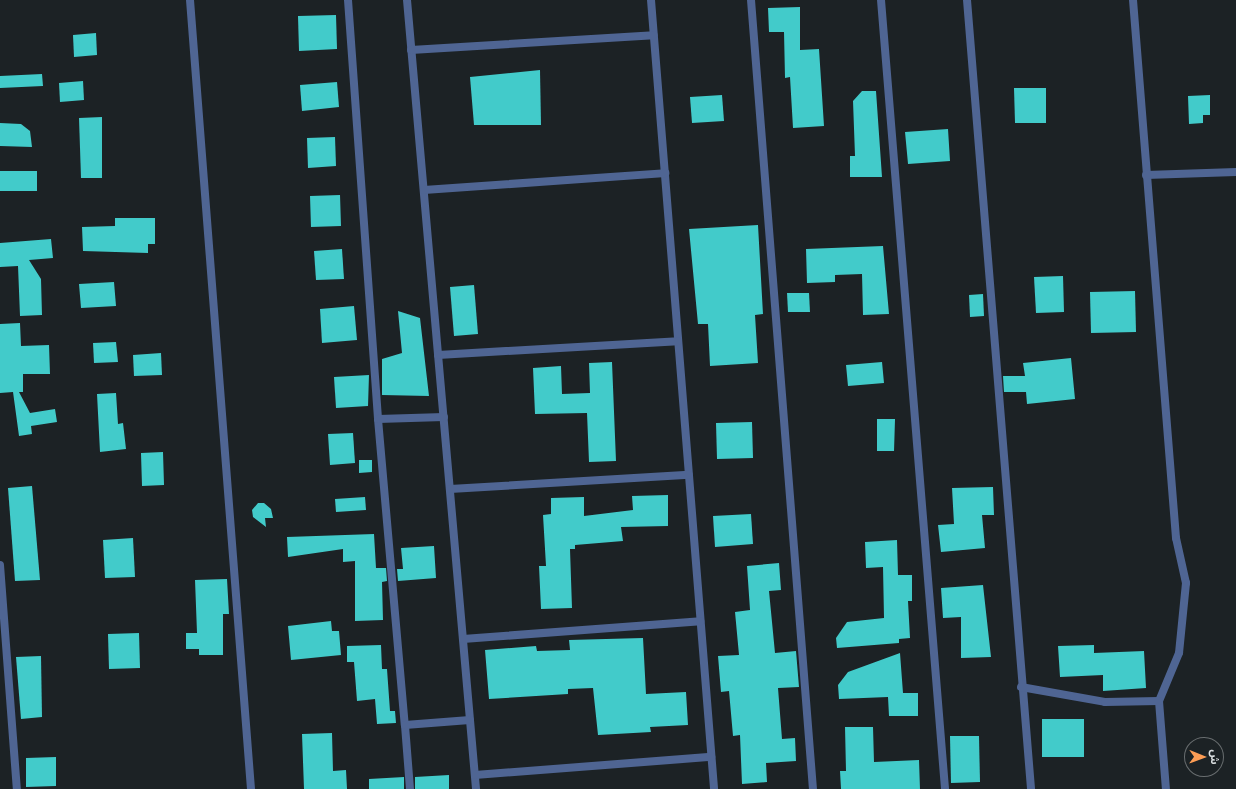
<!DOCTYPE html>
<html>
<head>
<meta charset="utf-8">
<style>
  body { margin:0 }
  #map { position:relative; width:1236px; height:789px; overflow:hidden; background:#1c2225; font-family:"IBM Plex Serif","Noto Sans Arabic",serif }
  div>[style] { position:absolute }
  .building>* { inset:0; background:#42cbca }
  .street>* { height:8px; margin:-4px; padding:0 4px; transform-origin:4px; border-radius:4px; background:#4f6593 }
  span { translate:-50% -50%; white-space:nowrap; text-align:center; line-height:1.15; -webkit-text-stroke:4px #1c2225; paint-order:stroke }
  .north { position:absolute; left:1184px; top:737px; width:40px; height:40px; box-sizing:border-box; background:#1c2225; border:1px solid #686d6f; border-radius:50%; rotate:91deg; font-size:11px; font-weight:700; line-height:16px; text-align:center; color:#d9dddf }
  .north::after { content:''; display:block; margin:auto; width:14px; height:18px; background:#fd9d55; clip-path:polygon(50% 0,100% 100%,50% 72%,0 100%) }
</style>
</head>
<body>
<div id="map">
  <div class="building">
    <i style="clip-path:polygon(800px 7px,800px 50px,819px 49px,824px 126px,793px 128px,790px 77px,785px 78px,784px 32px,769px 32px,768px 8px)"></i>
    <i style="clip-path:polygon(336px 15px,337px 49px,299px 51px,298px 16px)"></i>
    <i style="clip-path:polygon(96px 33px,97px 55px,74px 57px,73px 35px)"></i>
    <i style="clip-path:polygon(540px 70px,541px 125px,474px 125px,470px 77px)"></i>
    <i style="clip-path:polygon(42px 74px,43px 86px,0 88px,0 76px)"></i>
    <i style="clip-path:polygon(83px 81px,84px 100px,60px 102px,59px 83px)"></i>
    <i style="clip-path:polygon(337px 82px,339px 107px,302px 111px,300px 85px)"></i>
    <i style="clip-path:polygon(1014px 88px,1046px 88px,1046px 123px,1015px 123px)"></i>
    <i style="clip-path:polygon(862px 91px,876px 91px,882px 177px,850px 177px,850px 156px,855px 156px,853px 101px)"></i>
    <i style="clip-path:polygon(722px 95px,724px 121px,692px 123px,690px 97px)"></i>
    <i style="clip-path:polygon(1210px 95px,1210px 115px,1203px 115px,1203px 123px,1189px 124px,1188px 96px)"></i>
    <i style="clip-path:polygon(102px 117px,102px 178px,81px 178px,79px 118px)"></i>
    <i style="clip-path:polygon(0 123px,21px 124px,30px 131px,32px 147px,0 146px)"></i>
    <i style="clip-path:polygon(948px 129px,950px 161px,908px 164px,905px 132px)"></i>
    <i style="clip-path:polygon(335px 137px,336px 166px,308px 168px,307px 138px)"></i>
    <i style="clip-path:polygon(0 171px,37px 171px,37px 191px,0 191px)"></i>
    <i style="clip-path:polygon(340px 195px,341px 226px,311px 227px,310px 196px)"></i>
    <i style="clip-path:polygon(115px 218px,155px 218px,155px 244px,148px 244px,148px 253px,83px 251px,82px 227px,115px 226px)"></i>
    <i style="clip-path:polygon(758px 225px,763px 314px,755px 315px,758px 363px,710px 366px,708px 324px,698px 324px,689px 229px)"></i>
    <i style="clip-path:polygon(51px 239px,53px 258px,29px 260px,41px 279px,42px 315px,20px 316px,18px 266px,0 267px,0 243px)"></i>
    <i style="clip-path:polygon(883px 246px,889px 314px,863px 315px,862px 274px,835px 275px,835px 282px,807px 283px,806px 249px)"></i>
    <i style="clip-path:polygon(342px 249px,344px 279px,316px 280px,314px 251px)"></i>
    <i style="clip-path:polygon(1063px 276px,1064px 312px,1036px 313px,1034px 277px)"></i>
    <i style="clip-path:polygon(114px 282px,116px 306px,81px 308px,79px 284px)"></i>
    <i style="clip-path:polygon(474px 285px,478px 334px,454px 336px,450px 287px)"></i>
    <i style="clip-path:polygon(1135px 291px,1136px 332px,1091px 333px,1090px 292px)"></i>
    <i style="clip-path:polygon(787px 293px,809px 293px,810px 312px,788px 312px)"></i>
    <i style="clip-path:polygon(983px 294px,984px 316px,970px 317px,969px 295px)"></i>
    <i style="clip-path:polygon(354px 306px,357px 340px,322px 343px,320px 309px)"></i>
    <i style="clip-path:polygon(398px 311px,420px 318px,429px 396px,382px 395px,382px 359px,402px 353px)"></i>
    <i style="clip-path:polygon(20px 323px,21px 346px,49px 345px,50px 374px,23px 374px,23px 392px,19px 392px,30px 413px,55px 409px,57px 422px,31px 426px,32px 434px,19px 436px,13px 392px,0 393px,0 324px)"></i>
    <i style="clip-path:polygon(116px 342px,118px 362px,94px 363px,93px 343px)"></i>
    <i style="clip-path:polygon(161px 353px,162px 375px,134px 376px,133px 355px)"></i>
    <i style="clip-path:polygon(1071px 358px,1075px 399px,1027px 404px,1026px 392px,1004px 392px,1003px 376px,1025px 376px,1023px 363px)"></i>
    <i style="clip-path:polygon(612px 362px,616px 461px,589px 462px,587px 413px,535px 414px,533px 368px,561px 366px,562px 394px,590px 393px,589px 363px)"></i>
    <i style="clip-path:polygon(882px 362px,884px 383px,848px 386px,846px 365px)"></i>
    <i style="clip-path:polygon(369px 375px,368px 406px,336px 408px,334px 377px)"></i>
    <i style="clip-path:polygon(116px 393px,118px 424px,123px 423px,126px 449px,100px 452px,97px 394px)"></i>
    <i style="clip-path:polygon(877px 419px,895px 419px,894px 451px,877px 451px)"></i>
    <i style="clip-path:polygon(752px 422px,753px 458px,717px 459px,716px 423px)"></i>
    <i style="clip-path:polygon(353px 433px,355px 463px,330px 465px,328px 434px)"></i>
    <i style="clip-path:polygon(163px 452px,164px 485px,142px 486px,141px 453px)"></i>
    <i style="clip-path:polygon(359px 460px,372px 460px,372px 472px,359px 473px)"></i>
    <i style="clip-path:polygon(32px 486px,40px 580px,15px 581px,8px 488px)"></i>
    <i style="clip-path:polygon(993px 487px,994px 515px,982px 515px,985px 548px,941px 552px,938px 525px,954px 524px,952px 488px)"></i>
    <i style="clip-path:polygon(668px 495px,668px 526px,621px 527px,623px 541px,575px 545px,575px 549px,570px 549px,572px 608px,541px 609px,539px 566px,546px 566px,543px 515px,551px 514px,551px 498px,584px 497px,584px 516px,633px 510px,632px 496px)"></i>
    <i style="clip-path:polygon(365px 497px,366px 510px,336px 512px,335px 499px)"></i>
    <i style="clip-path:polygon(258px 503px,264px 503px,271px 509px,273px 518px,265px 518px,266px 527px,253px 517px,252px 510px)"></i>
    <i style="clip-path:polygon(751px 514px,753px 544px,715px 547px,713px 516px)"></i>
    <i style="clip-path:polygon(374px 534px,376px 568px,386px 568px,387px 581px,382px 582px,383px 620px,355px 621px,355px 561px,343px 562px,343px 549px,288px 557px,287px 537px)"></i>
    <i style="clip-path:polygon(133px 538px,135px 577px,105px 578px,103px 540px)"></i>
    <i style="clip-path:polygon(897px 540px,898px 575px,912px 575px,912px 601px,908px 601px,910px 638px,899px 639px,899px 643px,837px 648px,836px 638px,847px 622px,884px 618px,883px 567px,866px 568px,865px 542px)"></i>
    <i style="clip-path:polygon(434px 546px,436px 578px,398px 581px,397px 569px,403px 569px,401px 548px)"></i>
    <i style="clip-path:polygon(779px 563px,781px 590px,769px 591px,775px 653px,796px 651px,799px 687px,778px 688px,782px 739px,795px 738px,796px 761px,766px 763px,767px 782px,742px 784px,740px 735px,733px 736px,729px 691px,721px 692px,718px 656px,739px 655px,735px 612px,750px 610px,747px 566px)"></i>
    <i style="clip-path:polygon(227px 579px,229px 614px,223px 614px,223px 655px,199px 655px,199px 649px,186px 649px,186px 633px,197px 633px,195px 580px)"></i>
    <i style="clip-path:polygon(983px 585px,991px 657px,961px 658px,961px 617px,943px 618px,941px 588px)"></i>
    <i style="clip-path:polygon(331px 621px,332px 631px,339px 631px,341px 655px,291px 660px,288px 626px)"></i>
    <i style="clip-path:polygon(139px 633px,140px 668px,109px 669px,108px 634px)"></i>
    <i style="clip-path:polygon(643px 638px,646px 694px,686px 692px,688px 725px,650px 727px,651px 732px,598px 735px,593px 688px,568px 689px,568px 694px,489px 699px,485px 650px,536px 646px,537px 651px,570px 650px,569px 640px)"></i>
    <i style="clip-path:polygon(381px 645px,382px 669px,387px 669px,390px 711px,395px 711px,396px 723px,377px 724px,375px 699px,357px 701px,354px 662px,347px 662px,347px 646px)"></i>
    <i style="clip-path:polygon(1094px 645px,1094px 653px,1144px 651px,1146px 688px,1103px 691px,1103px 675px,1060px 677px,1058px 646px)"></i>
    <i style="clip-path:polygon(900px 653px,903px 693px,918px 693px,918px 716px,889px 716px,888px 697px,839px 699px,838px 685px,848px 672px)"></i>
    <i style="clip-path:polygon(41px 656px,42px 717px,21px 719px,16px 657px)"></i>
    <i style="clip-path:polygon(1042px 719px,1084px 719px,1084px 757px,1042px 757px)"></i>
    <i style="clip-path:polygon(845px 727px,873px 727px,874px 762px,919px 760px,920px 789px,841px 789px,840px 771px,846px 771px)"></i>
    <i style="clip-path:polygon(332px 733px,333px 771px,346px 770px,347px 789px,304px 789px,302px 734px)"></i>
    <i style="clip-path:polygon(950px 736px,979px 736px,980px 782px,951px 783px)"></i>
    <i style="clip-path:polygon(56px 757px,56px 786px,26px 787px,26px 758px)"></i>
    <i style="clip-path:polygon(449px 775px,449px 789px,415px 789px,415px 777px)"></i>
    <i style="clip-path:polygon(404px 777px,404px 789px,369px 789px,369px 779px)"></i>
  </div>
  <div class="street">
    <i style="left:190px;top:0;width:791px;rotate:85.58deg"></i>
    <i style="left:348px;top:0;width:420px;rotate:85.9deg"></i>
    <i style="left:378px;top:419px;width:307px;rotate:85deg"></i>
    <i style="left:407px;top:0;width:792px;rotate:85deg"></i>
    <i style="left:651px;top:0;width:792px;rotate:85.43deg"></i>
    <i style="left:751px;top:0;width:791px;rotate:85.51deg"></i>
    <i style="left:881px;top:0;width:792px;rotate:85.36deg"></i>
    <i style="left:967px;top:0;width:792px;rotate:85.36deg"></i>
    <i style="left:1133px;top:0;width:540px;rotate:85.43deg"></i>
    <i style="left:1176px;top:538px;width:46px;rotate:77.5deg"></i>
    <i style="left:1186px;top:583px;width:70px;rotate:95.7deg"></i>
    <i style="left:1179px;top:653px;width:52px;rotate:112.6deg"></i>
    <i style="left:1159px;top:701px;width:88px;rotate:85.5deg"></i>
    <i style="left:411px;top:50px;width:243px;rotate:-3.5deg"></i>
    <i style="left:1146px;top:175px;width:90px;rotate:-1.9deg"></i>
    <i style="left:424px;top:190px;width:242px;rotate:-4deg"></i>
    <i style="left:438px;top:355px;width:240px;rotate:-3.3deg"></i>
    <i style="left:378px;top:419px;width:66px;rotate:-1.7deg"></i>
    <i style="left:450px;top:489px;width:239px;rotate:-3.4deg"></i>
    <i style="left:0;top:565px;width:225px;rotate:85.7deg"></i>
    <i style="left:463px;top:639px;width:238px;rotate:-4.3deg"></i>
    <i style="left:1021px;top:687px;width:85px;rotate:10.1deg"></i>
    <i style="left:1105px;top:702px;width:54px;rotate:-1.1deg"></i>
    <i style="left:475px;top:775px;width:237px;rotate:-4.4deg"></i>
    <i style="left:410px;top:789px;width:64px;rotate:-94.5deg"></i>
    <i style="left:405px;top:725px;width:65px;rotate:-4.4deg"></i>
  </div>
  <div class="north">ش</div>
</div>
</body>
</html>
